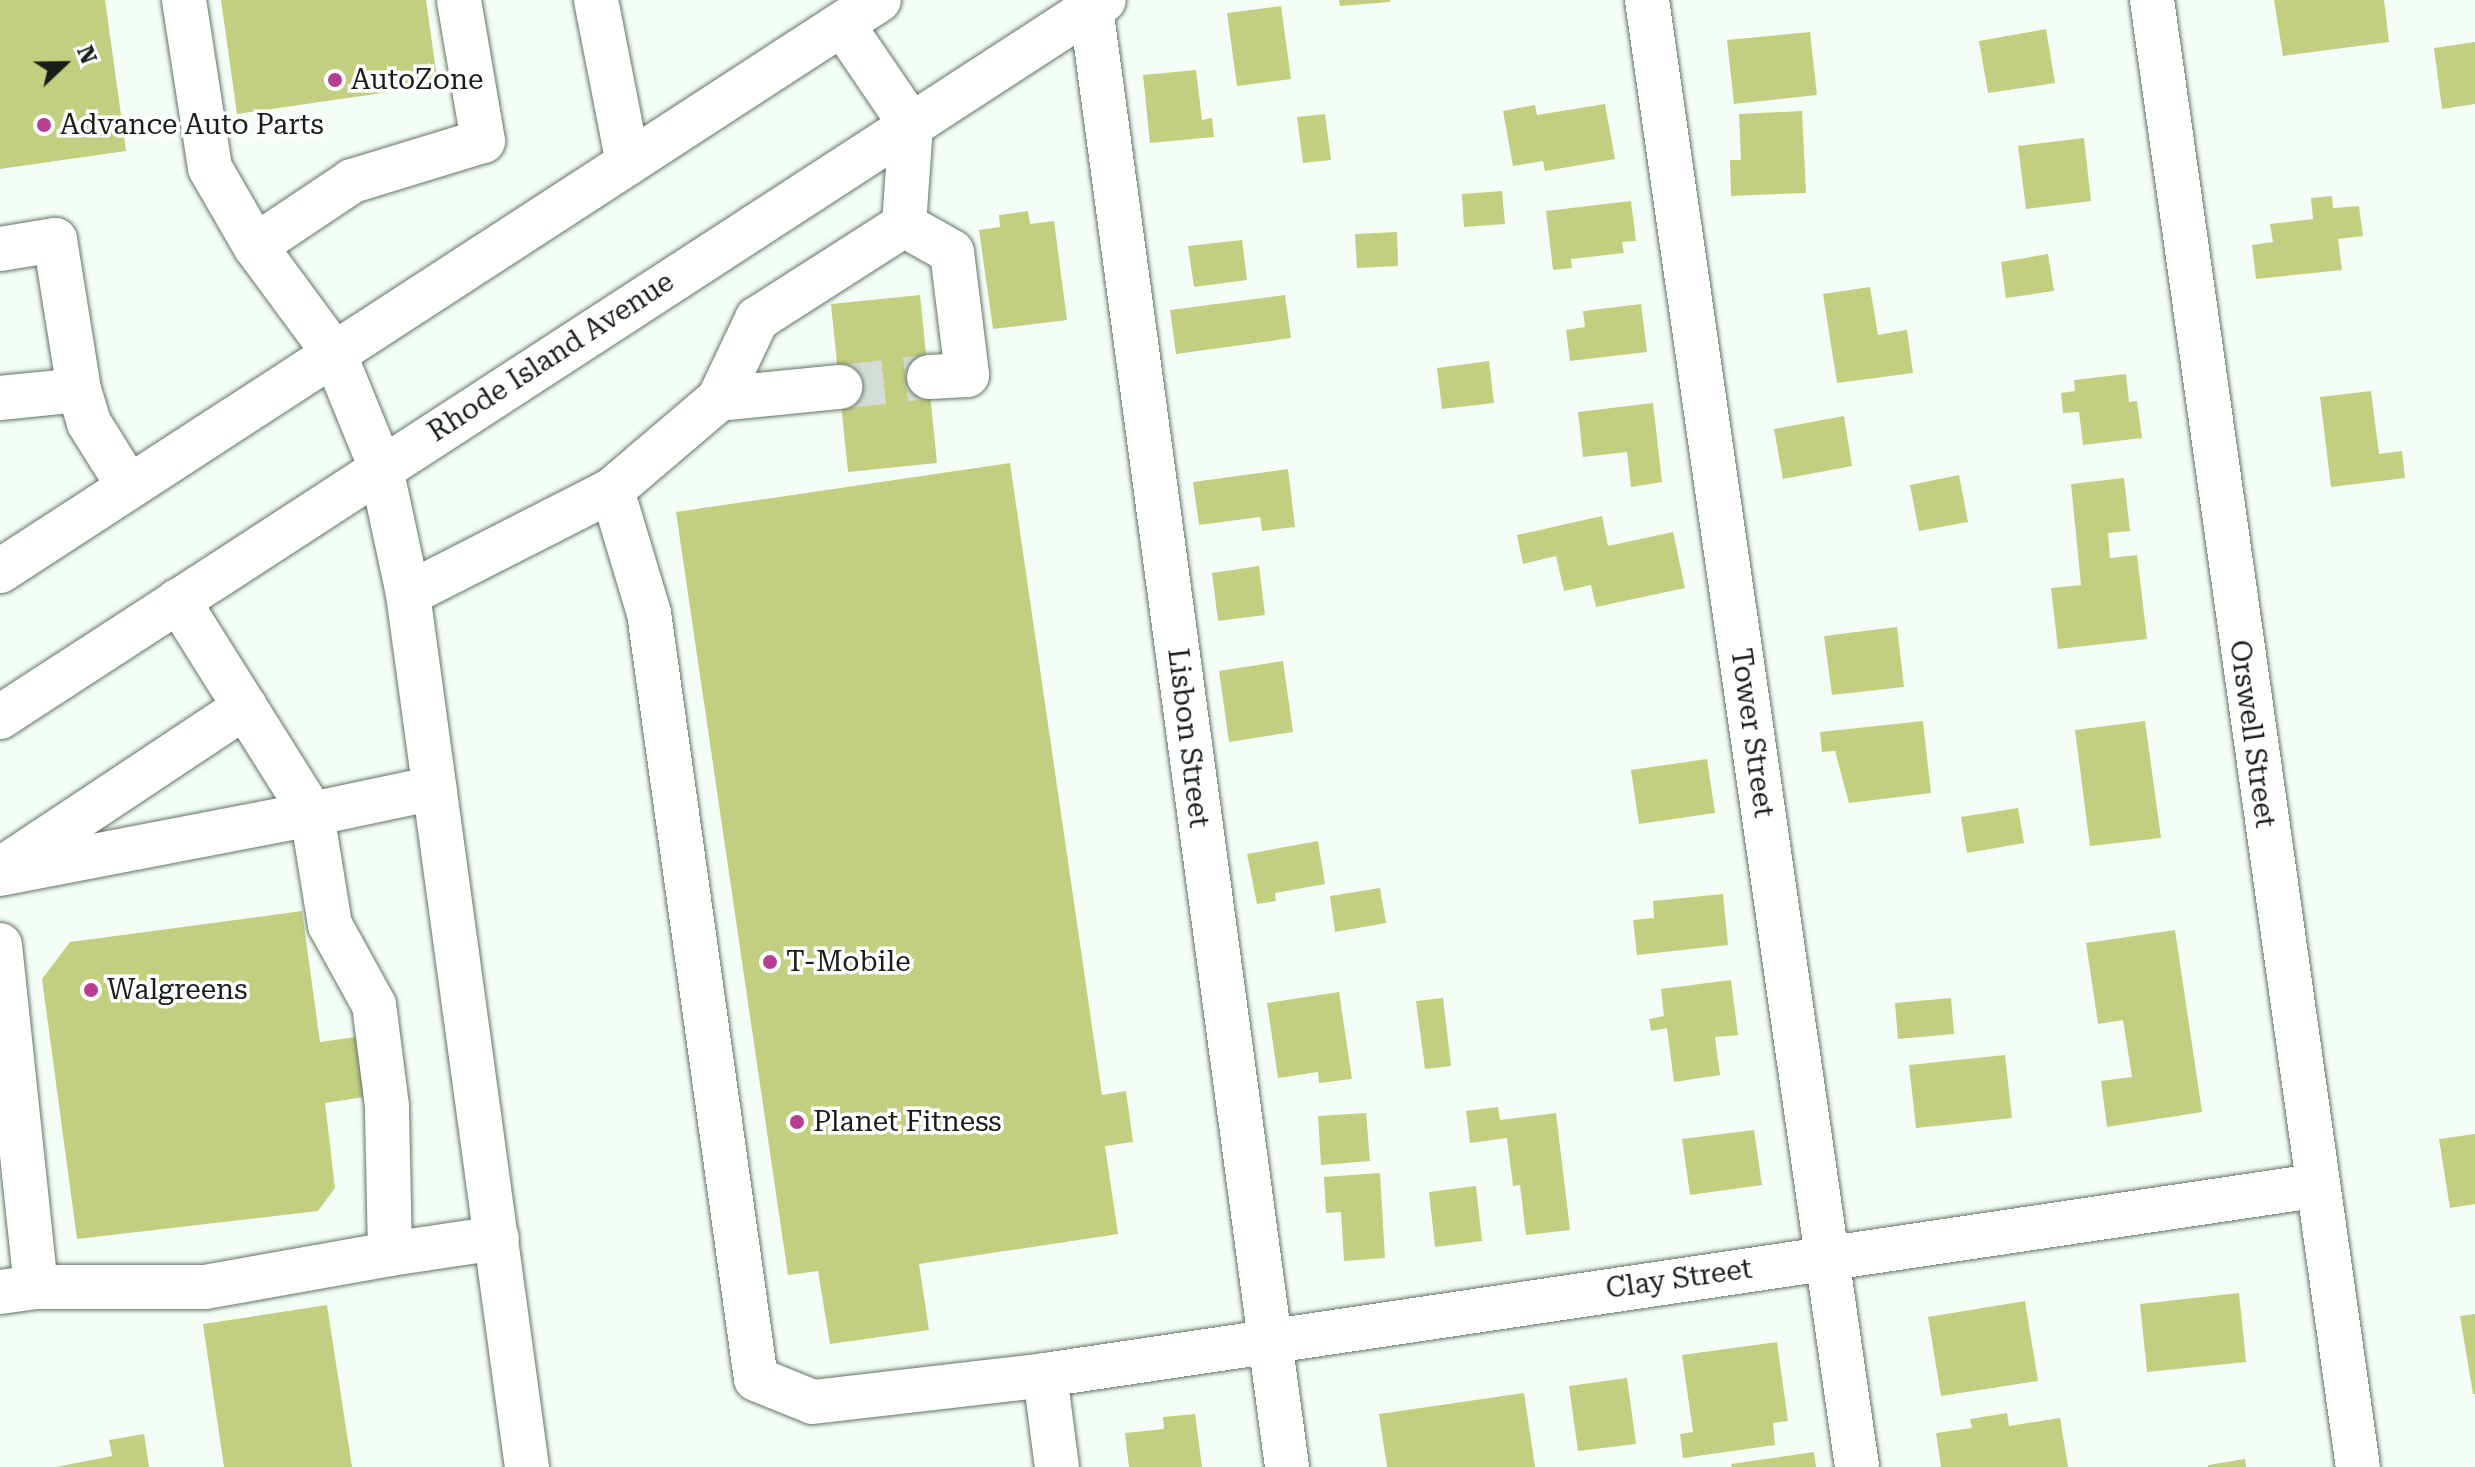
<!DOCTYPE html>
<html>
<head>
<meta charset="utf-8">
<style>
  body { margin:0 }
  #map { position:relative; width:2475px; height:1467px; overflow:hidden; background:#f5fef6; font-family:"Roboto Serif",serif }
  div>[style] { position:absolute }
  .building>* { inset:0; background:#c2cf80 }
  .minor-tunnel>* { height:44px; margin-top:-22px; transform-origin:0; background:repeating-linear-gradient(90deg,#d4ddd5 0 44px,transparent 0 66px) }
  .roads { filter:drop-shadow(0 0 2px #617665) drop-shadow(0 0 2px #617665) }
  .minor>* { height:44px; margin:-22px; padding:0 22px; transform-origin:22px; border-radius:22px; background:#fff }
  .major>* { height:44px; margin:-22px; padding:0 22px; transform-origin:22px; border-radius:22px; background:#fff }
  .dots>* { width:22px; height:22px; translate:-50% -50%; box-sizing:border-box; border:4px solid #fff; border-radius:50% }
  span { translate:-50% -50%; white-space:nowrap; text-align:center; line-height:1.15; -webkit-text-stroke:7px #fff; paint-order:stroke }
  .poi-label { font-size:28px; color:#171f18 }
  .left { translate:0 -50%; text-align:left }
  .street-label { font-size:28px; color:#171f18 }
  .north { position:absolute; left:24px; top:24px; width:80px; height:80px; -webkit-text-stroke:6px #fff; paint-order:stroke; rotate:68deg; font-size:22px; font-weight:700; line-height:32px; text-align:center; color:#171f18 }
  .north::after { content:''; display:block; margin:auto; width:28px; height:36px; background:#171f18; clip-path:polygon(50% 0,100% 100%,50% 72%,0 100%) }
</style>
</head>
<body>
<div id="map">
  <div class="building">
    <i style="clip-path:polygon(0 0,105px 0,126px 151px,0 169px)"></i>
    <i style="clip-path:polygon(221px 0,426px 0,438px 85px,237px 114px)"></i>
    <i style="clip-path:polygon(1339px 0,1390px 0,1390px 2px,1340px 6px)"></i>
    <i style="clip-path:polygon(2274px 0,2384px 0,2389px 42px,2283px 56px)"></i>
    <i style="clip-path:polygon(1281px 6px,1291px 79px,1237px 86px,1227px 13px)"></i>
    <i style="clip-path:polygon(2046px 29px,2055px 83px,1988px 93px,1979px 41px)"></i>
    <i style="clip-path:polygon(1810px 32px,1817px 95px,1734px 104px,1727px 40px)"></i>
    <i style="clip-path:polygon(2475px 42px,2475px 104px,2442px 109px,2434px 48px)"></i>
    <i style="clip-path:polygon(1196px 70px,1202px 120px,1212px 118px,1214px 137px,1150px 143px,1143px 75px)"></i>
    <i style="clip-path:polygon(1605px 104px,1615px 159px,1545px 171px,1543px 161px,1513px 166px,1503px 111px,1535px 105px,1537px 115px)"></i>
    <i style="clip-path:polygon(1802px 111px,1806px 193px,1731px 196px,1730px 160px,1741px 160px,1739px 114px)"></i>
    <i style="clip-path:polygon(1325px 114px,1331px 160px,1303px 163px,1297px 117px)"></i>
    <i style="clip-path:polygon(2084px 138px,2091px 201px,2026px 209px,2018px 146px)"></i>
    <i style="clip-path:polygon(1502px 191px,1505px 224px,1464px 227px,1462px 194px)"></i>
    <i style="clip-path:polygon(2332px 196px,2333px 208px,2359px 206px,2363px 236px,2338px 239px,2342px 270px,2256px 279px,2252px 245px,2273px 242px,2270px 224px,2313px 219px,2311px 198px)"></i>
    <i style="clip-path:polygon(1631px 201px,1636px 241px,1622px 242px,1624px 253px,1571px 259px,1572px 268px,1553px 270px,1546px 211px)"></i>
    <i style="clip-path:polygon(1028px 211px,1030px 224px,1054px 221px,1067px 320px,993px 329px,979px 230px,1000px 227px,999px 215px)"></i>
    <i style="clip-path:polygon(1397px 232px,1398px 266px,1357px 268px,1355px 234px)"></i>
    <i style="clip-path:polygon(1242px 240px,1247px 280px,1194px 287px,1188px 246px)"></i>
    <i style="clip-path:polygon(2048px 254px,2054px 291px,2006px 298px,2001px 262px)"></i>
    <i style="clip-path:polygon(1870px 287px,1878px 335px,1907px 330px,1913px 373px,1837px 383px,1823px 294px)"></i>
    <i style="clip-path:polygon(920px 295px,937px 463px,848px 472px,831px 304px)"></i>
    <i style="clip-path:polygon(1285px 295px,1291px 338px,1176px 354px,1170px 310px)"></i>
    <i style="clip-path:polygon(1641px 304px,1647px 352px,1570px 361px,1566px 330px,1585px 327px,1583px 311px)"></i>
    <i style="clip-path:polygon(1489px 361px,1494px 403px,1442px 409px,1437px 368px)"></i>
    <i style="clip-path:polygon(2126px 374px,2129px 402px,2137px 401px,2142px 438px,2083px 445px,2079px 412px,2063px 413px,2061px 393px,2075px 391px,2074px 380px)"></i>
    <i style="clip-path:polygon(2371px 391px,2379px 454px,2402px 451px,2405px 478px,2331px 487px,2320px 397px)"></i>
    <i style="clip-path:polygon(1653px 403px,1662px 482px,1631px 487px,1627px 452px,1583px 457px,1578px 412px)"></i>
    <i style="clip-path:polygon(1844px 416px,1852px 466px,1783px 479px,1774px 429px)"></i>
    <i style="clip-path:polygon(1010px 463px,1102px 1095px,1126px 1091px,1133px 1142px,1105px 1146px,1118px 1234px,919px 1264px,929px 1330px,830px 1344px,818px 1271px,788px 1275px,676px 512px)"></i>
    <i style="clip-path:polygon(1288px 469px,1295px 527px,1262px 531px,1260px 517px,1199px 525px,1193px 482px)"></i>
    <i style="clip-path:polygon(1959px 475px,1968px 522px,1919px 531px,1910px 485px)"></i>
    <i style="clip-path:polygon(2124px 478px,2130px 531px,2108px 533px,2110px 558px,2137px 555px,2147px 639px,2058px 649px,2051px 588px,2081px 585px,2071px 484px)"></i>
    <i style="clip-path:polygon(1602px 516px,1608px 546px,1673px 532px,1685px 588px,1596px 607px,1591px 585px,1564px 591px,1556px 556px,1523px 564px,1517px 535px)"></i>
    <i style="clip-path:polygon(1259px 566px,1265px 615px,1218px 621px,1212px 573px)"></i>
    <i style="clip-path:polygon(1897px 627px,1904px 687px,1832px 695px,1824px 636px)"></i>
    <i style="clip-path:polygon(1283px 661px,1293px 732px,1229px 742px,1219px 671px)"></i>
    <i style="clip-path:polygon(1923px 721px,1931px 793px,1849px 803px,1835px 751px,1822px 752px,1820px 732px)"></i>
    <i style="clip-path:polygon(2145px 721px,2161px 838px,2090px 846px,2075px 730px)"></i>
    <i style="clip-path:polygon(1707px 759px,1715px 813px,1639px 824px,1631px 770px)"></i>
    <i style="clip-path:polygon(2018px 808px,2024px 843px,1967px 853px,1961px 817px)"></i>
    <i style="clip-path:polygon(1318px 841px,1325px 884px,1275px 893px,1276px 901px,1257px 904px,1247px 854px)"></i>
    <i style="clip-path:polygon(1380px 888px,1386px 923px,1335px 932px,1330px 896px)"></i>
    <i style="clip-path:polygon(1723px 894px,1728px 945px,1637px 955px,1633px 920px,1654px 918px,1653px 901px)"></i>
    <i style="clip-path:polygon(302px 911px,320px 1042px,356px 1037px,364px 1097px,325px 1103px,335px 1188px,318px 1211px,77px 1239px,42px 979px,70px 942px)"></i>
    <i style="clip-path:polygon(2175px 930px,2202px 1112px,2107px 1127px,2101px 1081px,2132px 1077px,2123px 1020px,2098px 1024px,2086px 943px)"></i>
    <i style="clip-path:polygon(1731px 980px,1738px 1035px,1715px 1037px,1720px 1075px,1674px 1082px,1667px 1028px,1651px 1031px,1649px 1019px,1664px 1016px,1661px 989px)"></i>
    <i style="clip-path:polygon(1339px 992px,1352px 1079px,1319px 1083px,1318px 1072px,1278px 1078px,1267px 1003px)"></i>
    <i style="clip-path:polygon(1443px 998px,1451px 1066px,1425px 1069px,1416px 1001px)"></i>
    <i style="clip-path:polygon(1951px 998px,1954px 1034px,1898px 1039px,1895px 1003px)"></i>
    <i style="clip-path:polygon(2005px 1055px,2012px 1118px,1916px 1128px,1909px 1065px)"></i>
    <i style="clip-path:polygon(1498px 1107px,1500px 1120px,1556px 1113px,1570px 1230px,1526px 1235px,1520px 1185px,1513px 1186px,1507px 1138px,1470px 1143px,1466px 1111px)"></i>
    <i style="clip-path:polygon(1366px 1113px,1370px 1161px,1321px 1165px,1318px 1116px)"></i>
    <i style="clip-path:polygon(1754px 1130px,1762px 1185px,1690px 1195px,1682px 1139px)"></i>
    <i style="clip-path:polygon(2475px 1134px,2475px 1204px,2450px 1208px,2439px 1139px)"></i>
    <i style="clip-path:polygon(1380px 1173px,1385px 1258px,1344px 1261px,1341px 1212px,1326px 1213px,1324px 1177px)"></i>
    <i style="clip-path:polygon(1476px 1186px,1482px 1241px,1435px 1247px,1429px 1192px)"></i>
    <i style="clip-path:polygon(2239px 1293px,2246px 1362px,2147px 1372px,2140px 1304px)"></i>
    <i style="clip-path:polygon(2025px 1301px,2038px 1381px,1941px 1396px,1928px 1317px)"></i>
    <i style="clip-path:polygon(327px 1305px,352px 1467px,224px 1467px,203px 1324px)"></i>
    <i style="clip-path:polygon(2475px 1314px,2475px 1394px,2473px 1394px,2460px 1316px)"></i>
    <i style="clip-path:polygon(1777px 1342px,1788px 1421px,1773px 1423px,1775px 1445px,1683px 1458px,1680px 1434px,1693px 1432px,1682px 1355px)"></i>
    <i style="clip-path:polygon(1627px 1378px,1636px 1444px,1578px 1451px,1569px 1386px)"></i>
    <i style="clip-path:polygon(1524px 1393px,1535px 1467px,1387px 1467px,1379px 1414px)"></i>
    <i style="clip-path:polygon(2007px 1413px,2009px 1426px,2060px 1418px,2068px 1467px,1941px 1467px,1936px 1433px,1972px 1428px,1970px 1419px)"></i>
    <i style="clip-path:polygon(1195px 1414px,1202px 1467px,1129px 1467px,1125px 1433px,1164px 1429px,1163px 1417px)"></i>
    <i style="clip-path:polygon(144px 1434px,149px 1467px,56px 1467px,112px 1456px,109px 1440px)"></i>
    <i style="clip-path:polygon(1814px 1452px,1816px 1467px,1732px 1467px,1731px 1464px)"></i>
    <i style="clip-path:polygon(2245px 1459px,2246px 1467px,2208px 1467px,2208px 1465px)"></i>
  </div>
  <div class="minor-tunnel">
    <i style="left:840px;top:387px;width:90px;rotate:-6.4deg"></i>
  </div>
  <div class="roads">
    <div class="minor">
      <i style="left:184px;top:0;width:170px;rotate:81.2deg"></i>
      <i style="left:210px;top:168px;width:90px;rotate:60deg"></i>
      <i style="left:255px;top:246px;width:133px;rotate:53.6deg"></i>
      <i style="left:334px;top:353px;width:124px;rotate:67.8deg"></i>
      <i style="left:381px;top:468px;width:129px;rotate:77.9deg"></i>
      <i style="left:408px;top:594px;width:881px;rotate:82.24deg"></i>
      <i style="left:596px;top:0;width:166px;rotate:78.9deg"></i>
      <i style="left:1090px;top:0;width:1480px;rotate:82.35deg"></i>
      <i style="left:1647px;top:0;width:1482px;rotate:81.85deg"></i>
      <i style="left:2152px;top:0;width:1481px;rotate:82.01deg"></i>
      <i style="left:904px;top:225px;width:55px;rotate:29.4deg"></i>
      <i style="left:952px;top:252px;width:124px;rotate:83deg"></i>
      <i style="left:967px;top:375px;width:38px;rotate:177deg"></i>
      <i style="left:255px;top:246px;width:117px;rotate:-33.8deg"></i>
      <i style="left:352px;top:181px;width:137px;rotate:-17deg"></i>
      <i style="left:483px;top:141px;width:143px;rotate:-99.7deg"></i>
      <i style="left:0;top:249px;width:56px;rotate:-9.3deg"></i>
      <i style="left:55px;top:240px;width:152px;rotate:80.9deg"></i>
      <i style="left:0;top:398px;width:79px;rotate:-5.8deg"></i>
      <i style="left:79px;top:390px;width:34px;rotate:73deg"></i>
      <i style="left:89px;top:423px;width:75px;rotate:58deg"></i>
      <i style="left:719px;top:399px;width:122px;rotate:-5.7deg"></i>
      <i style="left:612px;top:490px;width:128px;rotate:73.3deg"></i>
      <i style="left:649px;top:613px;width:773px;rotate:82.05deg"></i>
      <i style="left:756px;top:1379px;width:61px;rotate:22deg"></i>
      <i style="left:813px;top:1402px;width:234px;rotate:-6.6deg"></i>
      <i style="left:1045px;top:1375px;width:1283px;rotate:-8.47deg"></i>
      <i style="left:408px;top:594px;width:229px;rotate:-27deg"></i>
      <i style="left:612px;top:490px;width:140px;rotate:-40.4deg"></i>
      <i style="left:719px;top:399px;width:89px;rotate:-64.6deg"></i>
      <i style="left:757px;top:319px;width:174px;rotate:-32.6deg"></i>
      <i style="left:904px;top:225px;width:100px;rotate:-86deg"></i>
      <i style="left:911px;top:125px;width:122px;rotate:-124.3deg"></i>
      <i style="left:7px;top:865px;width:286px;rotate:-33.6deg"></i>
      <i style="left:0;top:874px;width:318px;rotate:-10.9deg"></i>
      <i style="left:312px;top:814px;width:252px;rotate:-122.1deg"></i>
      <i style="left:0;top:945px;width:344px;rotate:84deg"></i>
      <i style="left:36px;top:1287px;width:36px;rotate:172deg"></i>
      <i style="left:390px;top:1254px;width:108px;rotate:-8.5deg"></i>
      <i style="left:36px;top:1287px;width:169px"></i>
      <i style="left:205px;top:1287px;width:188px;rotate:-10.1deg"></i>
      <i style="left:390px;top:1254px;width:148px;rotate:-91.2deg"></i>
      <i style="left:387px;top:1106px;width:102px;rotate:-97.3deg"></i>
      <i style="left:374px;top:1005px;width:91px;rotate:-118.8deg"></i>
      <i style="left:330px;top:925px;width:112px;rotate:-99.2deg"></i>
      <i style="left:312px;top:814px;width:125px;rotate:-12deg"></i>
      <i style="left:1045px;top:1375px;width:93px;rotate:82.6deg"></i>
    </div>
    <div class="major">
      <i style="left:0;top:571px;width:1048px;rotate:-33.01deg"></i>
      <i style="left:0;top:717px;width:1316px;rotate:-33deg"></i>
    </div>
  </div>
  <div class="dots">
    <i style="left:335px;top:80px;background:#b93e91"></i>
    <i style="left:44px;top:125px;background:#b93e91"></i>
    <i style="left:770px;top:962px;background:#b93e91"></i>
    <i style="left:91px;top:990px;background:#b93e91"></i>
    <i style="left:797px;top:1122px;background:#b93e91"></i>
  </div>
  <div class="poi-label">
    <span class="left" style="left:351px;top:80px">AutoZone</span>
    <span class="left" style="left:60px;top:125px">Advance Auto Parts</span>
    <span class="left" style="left:786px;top:962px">T-Mobile</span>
    <span class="left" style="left:107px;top:990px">Walgreens</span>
    <span class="left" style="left:813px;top:1122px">Planet Fitness</span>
  </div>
  <div class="street-label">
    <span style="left:551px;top:357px;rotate:-33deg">Rhode Island Avenue</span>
    <span style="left:1752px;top:733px;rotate:82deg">Tower Street</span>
    <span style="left:2252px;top:734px;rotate:82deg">Orswell Street</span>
    <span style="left:1188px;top:738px;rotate:83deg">Lisbon Street</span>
    <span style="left:1679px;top:1279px;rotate:-8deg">Clay Street</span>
  </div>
  <div class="north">N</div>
</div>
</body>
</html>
